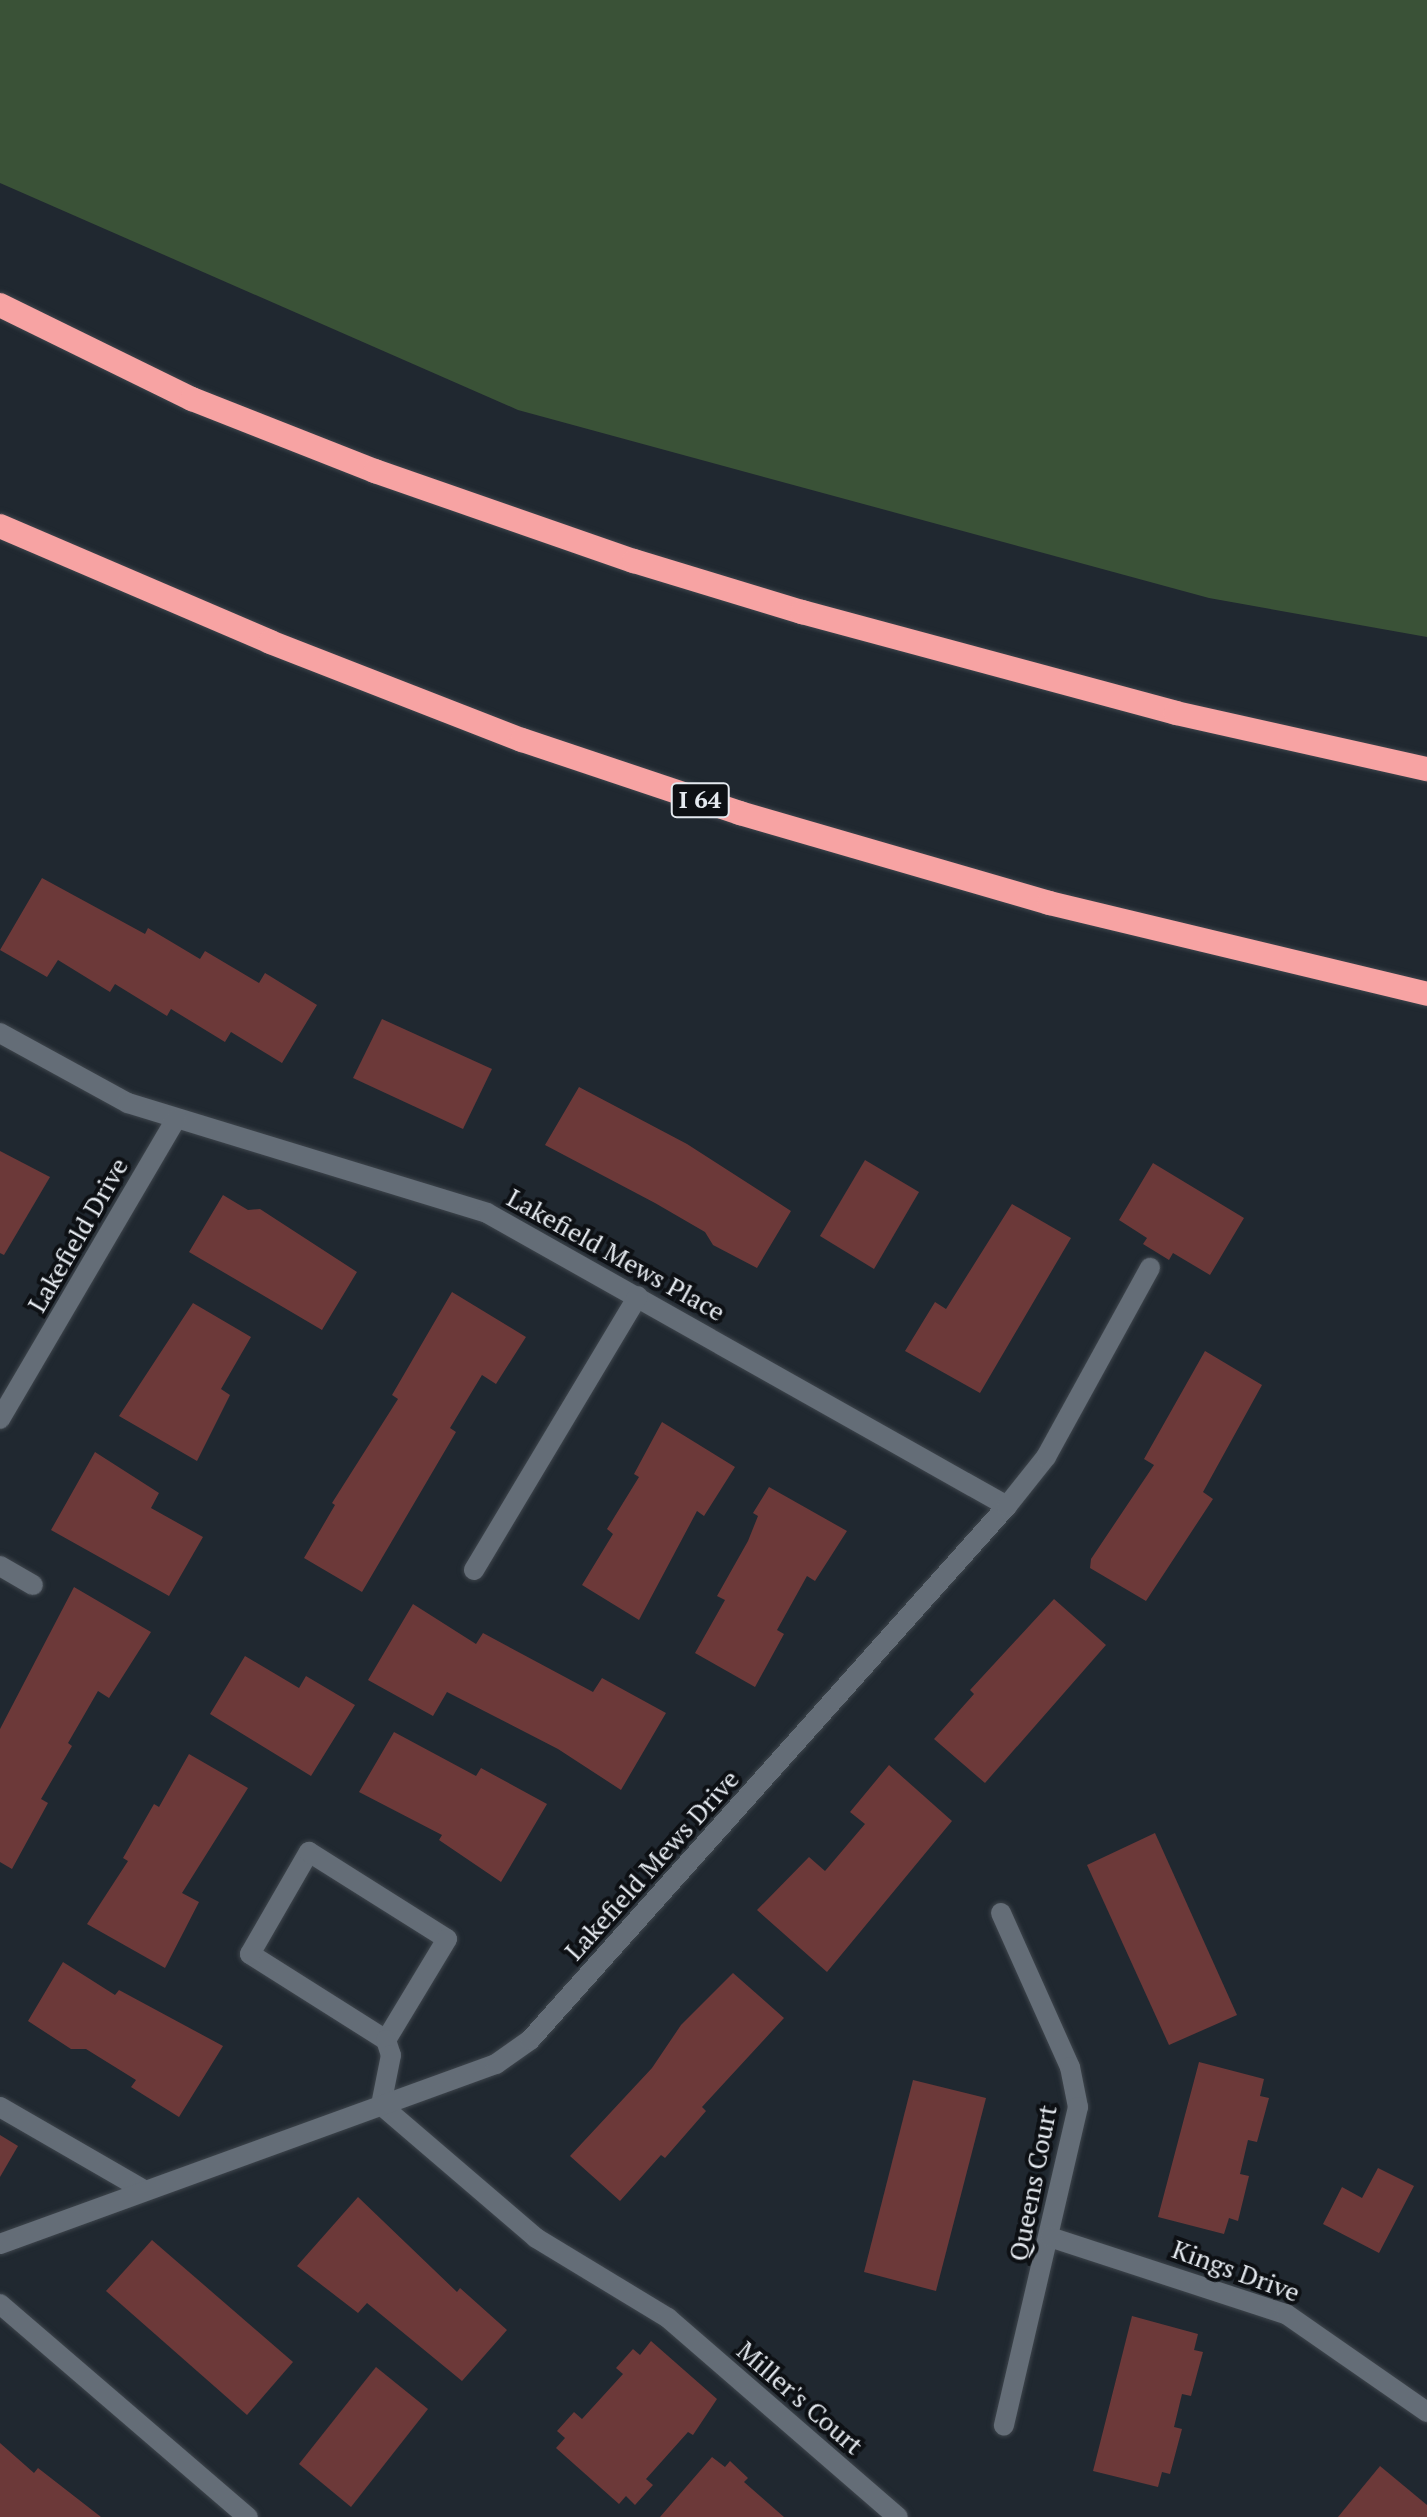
<!DOCTYPE html>
<html>
<head>
<meta charset="utf-8">
<style>
  body { margin:0 }
  #map { position:relative; width:1427px; height:2517px; overflow:hidden; background:#202830; font-family:"PT Serif",serif }
  div>[style] { position:absolute }
  .green>* { inset:0; background:#3a5237 }
  .building>* { inset:0; background:#6c3939 }
  .roads { filter:drop-shadow(0 0 2px #3e454c) drop-shadow(0 0 2px #3e454c) }
  .minor>* { height:20px; margin:-10px; padding:0 10px; transform-origin:10px; border-radius:10px; background:#646d77 }
  .highway>* { height:24px; margin:-12px; padding:0 12px; transform-origin:12px; border-radius:12px; background:#f7a3a3 }
  span { translate:-50% -50%; white-space:nowrap; text-align:center; line-height:1.15; -webkit-text-stroke:8px #0d1014; paint-order:stroke }
  .shield-label span { padding:2px 6px; background:#0d1014; border:2px solid; border-radius:6px; -webkit-text-stroke-width:0 }
  .shield-label { font-size:24px; color:#e4e9ef; font-weight:700 }
  .street-label { font-size:26px; color:#e4e9ef }
</style>
</head>
<body>
<div id="map">
  <div class="green">
    <i style="clip-path:polygon(0 0,1427px 0,1427px 637px,1209px 598px,518px 410px,0 183px)"></i>
  </div>
  <div class="building">
    <i style="clip-path:polygon(42px 878px,145px 934px,148px 928px,200px 959px,205px 951px,259px 983px,265px 973px,317px 1005px,282px 1063px,231px 1032px,225px 1042px,171px 1009px,167px 1016px,115px 984px,110px 992px,58px 960px,47px 977px,0 950px)"></i>
    <i style="clip-path:polygon(382px 1019px,492px 1069px,463px 1129px,353px 1078px)"></i>
    <i style="clip-path:polygon(579px 1087px,687px 1144px,791px 1211px,757px 1268px,713px 1245px,705px 1232px,655px 1203px,545px 1145px)"></i>
    <i style="clip-path:polygon(0 1151px,50px 1177px,4px 1255px,0 1253px)"></i>
    <i style="clip-path:polygon(865px 1160px,919px 1192px,874px 1269px,820px 1236px)"></i>
    <i style="clip-path:polygon(1153px 1163px,1244px 1218px,1210px 1275px,1173px 1253px,1169px 1260px,1143px 1244px,1147px 1238px,1119px 1220px)"></i>
    <i style="clip-path:polygon(223px 1195px,248px 1210px,260px 1209px,357px 1272px,322px 1330px,189px 1252px)"></i>
    <i style="clip-path:polygon(1012px 1204px,1071px 1238px,980px 1393px,905px 1351px,935px 1302px,946px 1309px)"></i>
    <i style="clip-path:polygon(452px 1292px,526px 1337px,496px 1384px,482px 1375px,450px 1428px,456px 1432px,362px 1592px,304px 1558px,335px 1505px,332px 1503px,398px 1399px,392px 1395px)"></i>
    <i style="clip-path:polygon(193px 1303px,251px 1337px,221px 1389px,230px 1395px,197px 1461px,119px 1416px)"></i>
    <i style="clip-path:polygon(1205px 1351px,1262px 1385px,1203px 1492px,1213px 1499px,1146px 1601px,1090px 1568px,1091px 1559px,1154px 1465px,1144px 1459px)"></i>
    <i style="clip-path:polygon(662px 1422px,735px 1467px,704px 1516px,697px 1511px,639px 1620px,582px 1585px,613px 1534px,607px 1529px,639px 1477px,634px 1474px)"></i>
    <i style="clip-path:polygon(95px 1452px,159px 1493px,151px 1508px,203px 1537px,169px 1596px,51px 1530px)"></i>
    <i style="clip-path:polygon(769px 1487px,847px 1531px,815px 1581px,807px 1576px,777px 1630px,784px 1634px,755px 1687px,695px 1653px,725px 1600px,717px 1596px,748px 1541px,758px 1516px,753px 1513px)"></i>
    <i style="clip-path:polygon(74px 1587px,151px 1632px,109px 1698px,98px 1691px,68px 1743px,72px 1746px,41px 1799px,48px 1803px,12px 1869px,0 1862px,0 1729px)"></i>
    <i style="clip-path:polygon(1054px 1599px,1106px 1645px,985px 1783px,934px 1739px,974px 1694px,970px 1690px)"></i>
    <i style="clip-path:polygon(413px 1604px,476px 1644px,483px 1633px,593px 1692px,602px 1678px,666px 1713px,621px 1790px,558px 1749px,447px 1692px,433px 1716px,368px 1680px)"></i>
    <i style="clip-path:polygon(245px 1656px,299px 1688px,306px 1676px,355px 1705px,311px 1776px,210px 1714px)"></i>
    <i style="clip-path:polygon(394px 1732px,476px 1776px,481px 1768px,547px 1804px,501px 1882px,439px 1840px,442px 1835px,359px 1792px)"></i>
    <i style="clip-path:polygon(189px 1754px,248px 1788px,182px 1893px,199px 1902px,165px 1968px,87px 1924px,128px 1861px,123px 1858px,154px 1804px,159px 1807px)"></i>
    <i style="clip-path:polygon(889px 1765px,952px 1821px,827px 1972px,757px 1910px,809px 1857px,825px 1871px,865px 1824px,850px 1812px)"></i>
    <i style="clip-path:polygon(1155px 1833px,1237px 2015px,1169px 2045px,1087px 1865px)"></i>
    <i style="clip-path:polygon(63px 1962px,115px 1995px,119px 1990px,223px 2046px,179px 2117px,131px 2087px,136px 2080px,86px 2049px,71px 2049px,28px 2021px)"></i>
    <i style="clip-path:polygon(733px 1973px,784px 2018px,702px 2107px,706px 2111px,665px 2158px,661px 2155px,620px 2201px,570px 2156px,652px 2068px,681px 2025px)"></i>
    <i style="clip-path:polygon(1199px 2062px,1264px 2079px,1260px 2096px,1269px 2098px,1257px 2142px,1248px 2140px,1240px 2174px,1249px 2176px,1238px 2221px,1229px 2218px,1224px 2234px,1158px 2217px)"></i>
    <i style="clip-path:polygon(913px 2080px,986px 2098px,936px 2291px,864px 2272px)"></i>
    <i style="clip-path:polygon(0 2135px,18px 2146px,0 2177px)"></i>
    <i style="clip-path:polygon(1378px 2168px,1414px 2186px,1379px 2253px,1323px 2224px,1342px 2187px,1362px 2198px)"></i>
    <i style="clip-path:polygon(358px 2197px,457px 2292px,460px 2288px,507px 2330px,462px 2381px,367px 2303px,358px 2313px,297px 2266px)"></i>
    <i style="clip-path:polygon(152px 2240px,293px 2362px,247px 2415px,106px 2291px)"></i>
    <i style="clip-path:polygon(1132px 2316px,1198px 2334px,1194px 2350px,1203px 2352px,1191px 2396px,1182px 2394px,1174px 2427px,1182px 2429px,1170px 2474px,1162px 2472px,1158px 2487px,1093px 2471px)"></i>
    <i style="clip-path:polygon(651px 2341px,717px 2399px,693px 2435px,688px 2432px,646px 2479px,653px 2485px,635px 2505px,626px 2496px,619px 2504px,556px 2448px,565px 2438px,557px 2431px,574px 2412px,582px 2419px,623px 2374px,616px 2368px,633px 2349px,640px 2355px)"></i>
    <i style="clip-path:polygon(376px 2367px,428px 2409px,351px 2507px,299px 2464px)"></i>
    <i style="clip-path:polygon(0 2443px,34px 2473px,38px 2468px,101px 2517px,0 2517px)"></i>
    <i style="clip-path:polygon(712px 2457px,725px 2467px,730px 2461px,748px 2478px,744px 2482px,784px 2517px,660px 2517px)"></i>
    <i style="clip-path:polygon(1380px 2466px,1427px 2505px,1427px 2517px,1338px 2517px)"></i>
  </div>
  <div class="roads">
    <div class="minor">
      <i style="left:0;top:1033px;width:146px;rotate:28.7deg"></i>
      <i style="left:128px;top:1103px;width:375px;rotate:17deg"></i>
      <i style="left:487px;top:1213px;width:597px;rotate:29.4deg"></i>
      <i style="left:0;top:1419px;width:348px;rotate:-59.6deg"></i>
      <i style="left:0;top:1566px;width:38px;rotate:30deg"></i>
      <i style="left:474px;top:1570px;width:319px;rotate:-59.1deg"></i>
      <i style="left:1001px;top:1913px;width:169px;rotate:65.9deg"></i>
      <i style="left:1070px;top:2067px;width:41px;rotate:78.7deg"></i>
      <i style="left:1078px;top:2107px;width:327px;rotate:103.1deg"></i>
      <i style="left:386px;top:2040px;width:161px;rotate:-147.7deg"></i>
      <i style="left:250px;top:1954px;width:118px;rotate:-60deg"></i>
      <i style="left:309px;top:1852px;width:163px;rotate:32.2deg"></i>
      <i style="left:447px;top:1939px;width:118px;rotate:121.1deg"></i>
      <i style="left:386px;top:2040px;width:16px;rotate:72deg"></i>
      <i style="left:391px;top:2055px;width:51px;rotate:101.3deg"></i>
      <i style="left:381px;top:2105px;width:204px;rotate:40.6deg"></i>
      <i style="left:536px;top:2238px;width:154px;rotate:31.2deg"></i>
      <i style="left:668px;top:2318px;width:304px;rotate:40.9deg"></i>
      <i style="left:0;top:2107px;width:166px;rotate:30deg"></i>
      <i style="left:1050px;top:2237px;width:248px;rotate:18.1deg"></i>
      <i style="left:1286px;top:2314px;width:172px;rotate:34.8deg"></i>
      <i style="left:0;top:2244px;width:528px;rotate:-19.95deg"></i>
      <i style="left:496px;top:2064px;width:42px;rotate:-35.2deg"></i>
      <i style="left:530px;top:2040px;width:716px;rotate:-48.23deg"></i>
      <i style="left:1007px;top:1506px;width:63px;rotate:-51.5deg"></i>
      <i style="left:1046px;top:1457px;width:216px;rotate:-61.2deg"></i>
      <i style="left:0;top:2304px;width:327px;rotate:40.7deg"></i>
    </div>
    <div class="highway">
      <i style="left:0;top:305px;width:214px;rotate:26.1deg"></i>
      <i style="left:192px;top:399px;width:197px;rotate:21.5deg"></i>
      <i style="left:375px;top:471px;width:274px;rotate:19.2deg"></i>
      <i style="left:634px;top:561px;width:176px;rotate:16.9deg"></i>
      <i style="left:802px;top:612px;width:387px;rotate:15.1deg"></i>
      <i style="left:1176px;top:713px;width:257px;rotate:12.6deg"></i>
      <i style="left:0;top:526px;width:294px;rotate:23.2deg"></i>
      <i style="left:270px;top:642px;width:270px;rotate:21.3deg"></i>
      <i style="left:522px;top:740px;width:230px;rotate:18.5deg"></i>
      <i style="left:740px;top:813px;width:322px;rotate:16.2deg"></i>
      <i style="left:1049px;top:903px;width:389px;rotate:13.5deg"></i>
    </div>
  </div>
  <div class="shield-label">
    <span style="left:700px;top:800px">I 64</span>
  </div>
  <div class="street-label">
    <span style="left:78px;top:1235px;rotate:-60deg">Lakefield Drive</span>
    <span style="left:616px;top:1255px;rotate:29deg">Lakefield Mews Place</span>
    <span style="left:652px;top:1865px;rotate:-48deg">Lakefield Mews Drive</span>
    <span style="left:1033px;top:2183px;rotate:-79deg">Queens Court</span>
    <span style="left:1236px;top:2271px;rotate:20deg">Kings Drive</span>
    <span style="left:800px;top:2398px;rotate:41deg">Miller's Court</span>
  </div>
</div>
</body>
</html>
